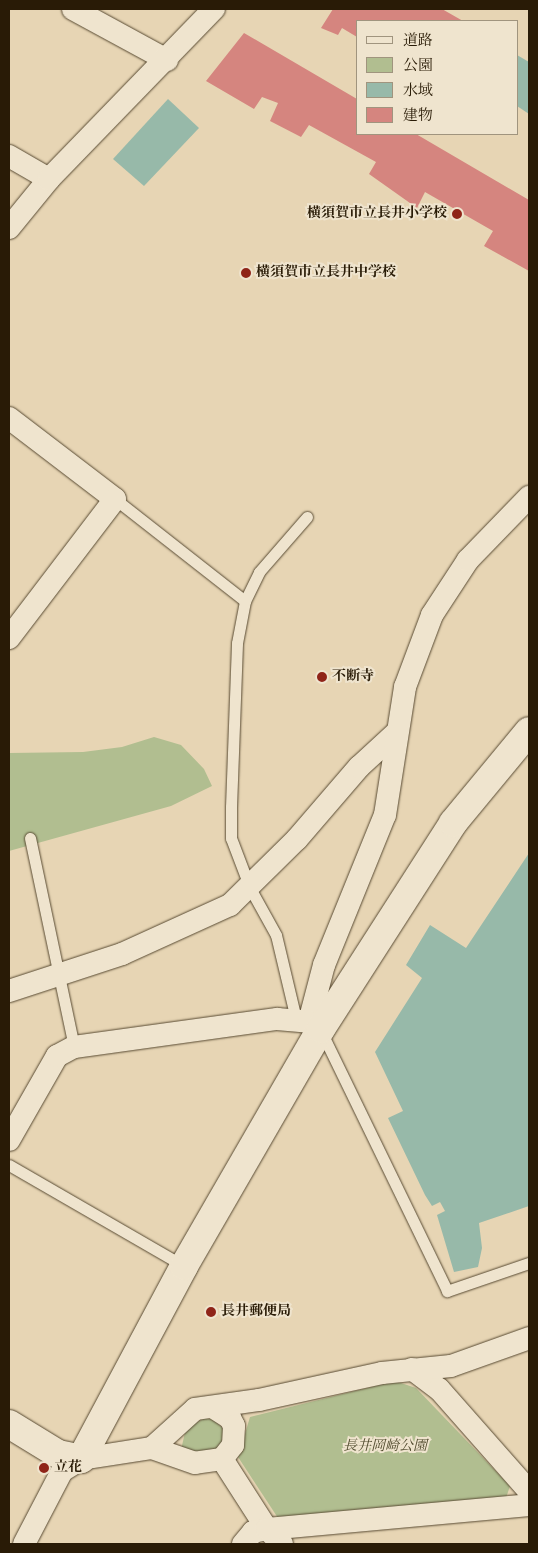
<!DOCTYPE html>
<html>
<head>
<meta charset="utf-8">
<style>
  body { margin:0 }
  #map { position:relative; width:538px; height:1553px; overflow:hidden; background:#e7d5b4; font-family:Vollkorn,"Noto Serif JP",serif }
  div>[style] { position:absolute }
  .green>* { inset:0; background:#b1be90 }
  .water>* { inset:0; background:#97b9a9 }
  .building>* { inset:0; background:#d5857f }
  .roads { filter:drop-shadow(0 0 1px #584a32) drop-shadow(0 0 1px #584a32) }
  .service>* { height:11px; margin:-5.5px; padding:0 5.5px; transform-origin:5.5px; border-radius:5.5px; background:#efe4ce }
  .minor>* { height:22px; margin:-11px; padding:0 11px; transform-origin:11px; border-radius:11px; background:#efe4ce }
  .tertiary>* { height:28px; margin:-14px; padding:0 14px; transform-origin:14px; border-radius:14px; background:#efe4ce }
  .dots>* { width:14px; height:14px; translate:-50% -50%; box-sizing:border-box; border:2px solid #efe4ce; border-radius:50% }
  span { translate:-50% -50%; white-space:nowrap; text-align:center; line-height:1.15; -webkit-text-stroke:4px #efe4ce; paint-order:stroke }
  .poi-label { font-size:14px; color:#291b06; font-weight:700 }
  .right { translate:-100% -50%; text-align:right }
  .left { translate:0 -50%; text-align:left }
  .park-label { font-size:14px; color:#524c2f; font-style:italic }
  .frame { position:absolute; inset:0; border:10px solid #291b06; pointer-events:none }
  .legend { position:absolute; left:356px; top:20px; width:162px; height:115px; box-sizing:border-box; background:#efe4ce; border:1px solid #a0947e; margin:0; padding:6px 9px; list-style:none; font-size:15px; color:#291b06 }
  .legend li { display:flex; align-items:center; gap:10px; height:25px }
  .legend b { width:25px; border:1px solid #a0947e }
</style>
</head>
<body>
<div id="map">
  <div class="green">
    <i style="clip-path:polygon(154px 737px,181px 745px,204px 769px,212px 786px,171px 806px,9px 851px,9px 753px,83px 752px,122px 747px)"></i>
    <i style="clip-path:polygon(395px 1381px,416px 1388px,510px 1486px,506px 1498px,278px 1518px,238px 1457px,250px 1417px)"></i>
    <i style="clip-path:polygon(205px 1418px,214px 1420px,227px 1432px,220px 1450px,206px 1455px,181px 1450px,186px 1428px)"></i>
  </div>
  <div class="water">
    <i style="clip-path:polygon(517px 55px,529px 62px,529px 114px,517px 106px)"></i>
    <i style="clip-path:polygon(168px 99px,199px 128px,144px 186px,113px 159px)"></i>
    <i style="clip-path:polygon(529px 853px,529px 1206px,479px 1223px,482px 1248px,478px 1267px,454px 1272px,437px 1215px,445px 1211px,440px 1202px,432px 1206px,425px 1195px,388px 1118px,403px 1111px,375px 1052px,422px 978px,406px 965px,430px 925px,466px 948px)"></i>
  </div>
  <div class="building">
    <i style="clip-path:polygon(333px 9px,442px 9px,463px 21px,357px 21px,357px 37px,342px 28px,338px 35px,321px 28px)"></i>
    <i style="clip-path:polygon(244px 33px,357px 99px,357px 134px,416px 134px,529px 200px,529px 271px,484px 246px,493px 231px,425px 192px,417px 208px,369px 174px,376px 162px,309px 125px,301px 137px,270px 121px,278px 103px,262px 97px,254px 109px,206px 81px)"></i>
  </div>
  <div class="roads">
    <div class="service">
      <i style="left:115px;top:499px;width:165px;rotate:38.1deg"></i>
      <i style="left:30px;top:838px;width:214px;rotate:78.1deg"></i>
      <i style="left:296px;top:1019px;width:86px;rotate:-103.4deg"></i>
      <i style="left:276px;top:935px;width:54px;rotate:-119deg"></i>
      <i style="left:250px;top:888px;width:53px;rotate:-110.8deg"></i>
      <i style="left:231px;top:838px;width:31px;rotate:-90deg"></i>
      <i style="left:231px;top:807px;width:164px;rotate:-87.9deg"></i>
      <i style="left:237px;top:643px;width:43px;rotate:-79.2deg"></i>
      <i style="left:245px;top:601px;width:32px;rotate:-64deg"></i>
      <i style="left:259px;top:572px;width:73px;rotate:-48.9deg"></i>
      <i style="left:321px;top:1031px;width:289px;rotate:64.1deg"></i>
      <i style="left:447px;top:1291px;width:87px;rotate:-18.9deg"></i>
      <i style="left:9px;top:1165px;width:202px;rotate:30deg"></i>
    </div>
    <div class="minor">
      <i style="left:73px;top:9px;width:107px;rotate:28.5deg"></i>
      <i style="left:9px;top:156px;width:46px;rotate:29.9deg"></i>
      <i style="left:9px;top:228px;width:63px;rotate:-50.8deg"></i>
      <i style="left:49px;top:179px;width:237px;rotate:-45.9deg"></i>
      <i style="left:9px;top:418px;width:133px;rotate:37.4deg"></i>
      <i style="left:115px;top:499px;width:175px;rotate:127.3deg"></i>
      <i style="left:9px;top:991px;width:119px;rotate:-18.1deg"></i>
      <i style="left:122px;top:954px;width:119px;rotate:-24.4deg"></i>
      <i style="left:230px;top:905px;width:94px;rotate:-44.6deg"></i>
      <i style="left:297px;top:839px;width:95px;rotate:-49.3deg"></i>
      <i style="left:359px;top:767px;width:52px;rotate:-42.6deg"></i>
      <i style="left:309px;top:1022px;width:59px;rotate:-75.3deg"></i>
      <i style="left:324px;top:965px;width:162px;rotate:-67.9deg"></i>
      <i style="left:385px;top:815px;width:130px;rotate:-81.1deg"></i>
      <i style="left:405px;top:687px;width:77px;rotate:-69.4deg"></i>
      <i style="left:432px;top:615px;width:66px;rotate:-56.8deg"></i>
      <i style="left:468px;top:560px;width:88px;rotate:-45.9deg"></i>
      <i style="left:9px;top:1140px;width:97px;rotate:-60.3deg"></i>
      <i style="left:57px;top:1056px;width:19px;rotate:-28deg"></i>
      <i style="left:74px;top:1047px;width:205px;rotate:-7.9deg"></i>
      <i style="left:277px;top:1019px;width:32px;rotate:5deg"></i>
      <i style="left:309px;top:1022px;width:14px;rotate:30deg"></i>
      <i style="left:412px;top:1369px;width:34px;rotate:37deg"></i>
      <i style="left:439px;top:1389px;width:136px;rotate:48.6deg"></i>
      <i style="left:214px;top:1408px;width:19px;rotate:32deg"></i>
      <i style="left:230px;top:1418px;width:9px;rotate:63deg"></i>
      <i style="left:234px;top:1426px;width:19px;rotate:93deg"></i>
      <i style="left:233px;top:1445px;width:18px;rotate:128deg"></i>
      <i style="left:222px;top:1459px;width:27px;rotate:172deg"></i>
      <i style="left:195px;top:1463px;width:46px;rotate:-160.8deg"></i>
      <i style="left:152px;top:1448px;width:58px;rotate:-42.2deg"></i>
      <i style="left:195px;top:1409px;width:65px;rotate:-8deg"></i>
      <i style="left:259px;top:1400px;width:126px;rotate:-12.4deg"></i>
      <i style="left:382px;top:1373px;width:69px;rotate:-5.8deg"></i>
      <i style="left:451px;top:1366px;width:83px;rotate:-19.7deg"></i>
      <i style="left:222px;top:1459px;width:83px;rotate:57.3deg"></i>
      <i style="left:267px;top:1529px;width:21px;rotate:45deg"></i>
      <i style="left:24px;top:1544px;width:82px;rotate:-62.5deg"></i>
      <i style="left:62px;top:1471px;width:22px;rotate:-32deg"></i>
      <i style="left:81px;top:1459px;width:72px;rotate:-8.8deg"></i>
      <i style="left:243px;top:1544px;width:16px;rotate:-50deg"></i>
      <i style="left:253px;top:1532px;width:14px;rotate:-12deg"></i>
      <i style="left:267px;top:1529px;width:263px;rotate:-5.2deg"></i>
    </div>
    <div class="tertiary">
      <i style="left:9px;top:1424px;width:57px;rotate:31.5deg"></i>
      <i style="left:58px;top:1454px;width:24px;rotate:12deg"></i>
      <i style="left:81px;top:1459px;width:219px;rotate:-61.9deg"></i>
      <i style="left:184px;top:1266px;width:274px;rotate:-60deg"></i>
      <i style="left:321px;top:1029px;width:245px;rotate:-57.3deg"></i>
      <i style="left:453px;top:823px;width:119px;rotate:-50.4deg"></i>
    </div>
  </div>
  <div class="dots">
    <i style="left:457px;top:214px;background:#8f2418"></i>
    <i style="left:246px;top:273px;background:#8f2418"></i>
    <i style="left:322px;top:677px;background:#8f2418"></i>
    <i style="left:211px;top:1312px;background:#8f2418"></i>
    <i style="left:44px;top:1468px;background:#8f2418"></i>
  </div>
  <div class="poi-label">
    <span class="right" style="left:447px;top:214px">横須賀市立長井小学校</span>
    <span class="left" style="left:256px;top:273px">横須賀市立長井中学校</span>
    <span class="left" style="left:332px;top:677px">不断寺</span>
    <span class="left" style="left:221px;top:1312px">長井郵便局</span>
    <span class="left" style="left:54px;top:1468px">立花</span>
  </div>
  <div class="park-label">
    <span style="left:385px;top:1447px">長井岡崎公園</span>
  </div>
  <div class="frame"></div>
  <ul class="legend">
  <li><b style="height:6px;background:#efe4ce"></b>道路</li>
  <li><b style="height:14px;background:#b1be90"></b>公園</li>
  <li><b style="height:14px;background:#97b9a9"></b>水域</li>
  <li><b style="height:14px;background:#d5857f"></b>建物</li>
  </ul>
</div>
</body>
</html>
